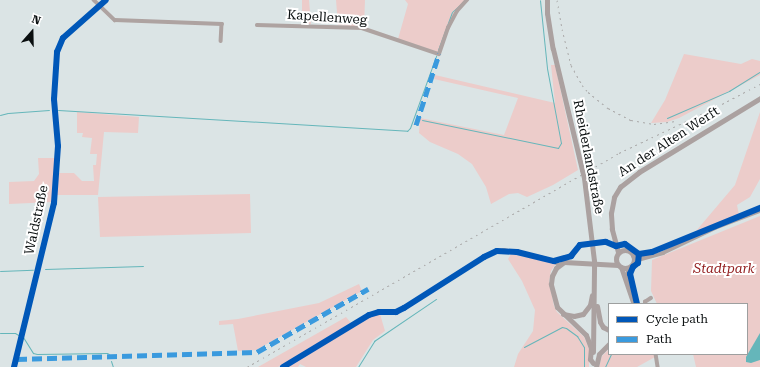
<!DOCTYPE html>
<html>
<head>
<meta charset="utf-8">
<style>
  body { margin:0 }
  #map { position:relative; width:760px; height:367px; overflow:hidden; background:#dbe4e5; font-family:"Roboto Serif",serif }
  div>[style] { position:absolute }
  .green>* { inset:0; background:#ecccca }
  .water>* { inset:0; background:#65b6ba }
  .stream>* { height:1px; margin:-0.5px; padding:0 0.5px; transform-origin:0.5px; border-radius:0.5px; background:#65b6ba }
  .street>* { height:3.5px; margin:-1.75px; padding:0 1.75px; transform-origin:1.75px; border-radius:1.75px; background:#aea3a1 }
  .secondary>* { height:5px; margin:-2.5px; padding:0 2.5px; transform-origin:2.5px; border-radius:2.5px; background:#aba1a0 }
  .secondary>.ring { margin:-2.5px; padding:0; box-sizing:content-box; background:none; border:5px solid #aba1a0; border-radius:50% }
  .rail>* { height:1px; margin-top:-0.5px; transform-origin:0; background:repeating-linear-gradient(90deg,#abaaaa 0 2px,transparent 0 6px) }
  .secondary-bridge>* { height:5px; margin:-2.5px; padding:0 2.5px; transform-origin:2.5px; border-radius:2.5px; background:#aba1a0 }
  .quiet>* { height:5px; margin-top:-2.5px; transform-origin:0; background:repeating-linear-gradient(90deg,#3a9ade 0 10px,transparent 0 15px) }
  .cycleway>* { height:6px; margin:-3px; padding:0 3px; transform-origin:3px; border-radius:3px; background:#0057b8 }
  span { translate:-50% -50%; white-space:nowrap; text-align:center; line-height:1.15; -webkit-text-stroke:4px #fff; paint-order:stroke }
  .street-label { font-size:13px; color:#0a0f10 }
  .park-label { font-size:13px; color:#931f20; font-style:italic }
  .legend { position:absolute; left:608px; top:303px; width:140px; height:52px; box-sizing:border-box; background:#fff; border:1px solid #9d9f9f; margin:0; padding:5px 7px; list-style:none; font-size:12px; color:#0a0f10 }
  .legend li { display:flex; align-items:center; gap:8px; height:20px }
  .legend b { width:20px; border:1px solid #9d9f9f }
  .north { position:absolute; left:12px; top:12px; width:40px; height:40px; -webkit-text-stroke:3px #fff; paint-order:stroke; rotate:20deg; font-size:11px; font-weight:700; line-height:16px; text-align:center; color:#0a0f10 }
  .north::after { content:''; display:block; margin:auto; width:14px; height:18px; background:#0a0f10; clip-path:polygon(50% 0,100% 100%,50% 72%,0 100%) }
</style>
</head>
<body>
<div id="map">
  <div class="green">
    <i style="clip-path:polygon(302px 0,309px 0,311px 24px,302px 24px)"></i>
    <i style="clip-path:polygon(336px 0,365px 0,364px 27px,338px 25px)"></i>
    <i style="clip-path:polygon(405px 0,466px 0,455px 10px,438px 52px,398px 39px,408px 4px)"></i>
    <i style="clip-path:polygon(684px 54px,741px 64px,752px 59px,760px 61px,760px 75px,679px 118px,667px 122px,651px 123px,665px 100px)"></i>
    <i style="clip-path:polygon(551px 65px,555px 65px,578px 170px,553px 185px,527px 197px,518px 193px,509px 194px,491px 204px,486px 187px,472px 164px,458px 154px,430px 142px,419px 133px,420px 118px,504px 135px,518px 98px,434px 79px,435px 75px,555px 103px)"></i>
    <i style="clip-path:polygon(77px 112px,139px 117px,138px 133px,104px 132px,98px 195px,56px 195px,59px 173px,74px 173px,82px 181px,94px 181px,93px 165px,96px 165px,97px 154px,90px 154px,92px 138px,82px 137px,83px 133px,77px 133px)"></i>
    <i style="clip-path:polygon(760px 112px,760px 179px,750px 197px,737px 205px,739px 215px,696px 231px,735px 185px)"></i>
    <i style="clip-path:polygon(38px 158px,56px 158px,53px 202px,9px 204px,9px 182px,34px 181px,39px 174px)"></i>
    <i style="clip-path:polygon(250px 194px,251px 233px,100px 237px,98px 197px)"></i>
    <i style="clip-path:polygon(760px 216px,760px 367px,696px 367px,693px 354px,747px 354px,747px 304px,657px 304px,651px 291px,652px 260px)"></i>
    <i style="clip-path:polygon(511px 254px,554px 263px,555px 265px,551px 271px,549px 282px,554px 306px,557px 312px,584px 337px,589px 349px,589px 367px,514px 367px,518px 354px,533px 331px,535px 310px,522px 281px,508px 259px)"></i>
    <i style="clip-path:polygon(359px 284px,362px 291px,256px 350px,238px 351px,233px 324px,219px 325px,219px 321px,238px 319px,319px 303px)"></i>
    <i style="clip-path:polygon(380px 314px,385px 331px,373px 340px,356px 367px,306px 367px,300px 364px,298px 367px,287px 367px,370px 317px)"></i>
    <i style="clip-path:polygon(346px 317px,351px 323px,278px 367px,258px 367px)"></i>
    <i style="clip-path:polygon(609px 349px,609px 354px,655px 354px,655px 357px,637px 367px,599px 367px,602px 356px)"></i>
  </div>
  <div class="water">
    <i style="clip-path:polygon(760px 333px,760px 360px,751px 363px,746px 362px,746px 357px)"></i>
  </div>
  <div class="stream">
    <i style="left:438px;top:50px;width:40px;rotate:-69.8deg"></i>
    <i style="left:452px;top:12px;width:15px;rotate:-42deg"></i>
    <i style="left:58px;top:110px;width:350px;rotate:3.4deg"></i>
    <i style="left:407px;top:131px;width:4px;rotate:-45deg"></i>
    <i style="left:410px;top:128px;width:77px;rotate:-70.1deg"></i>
    <i style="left:0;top:115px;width:8px;rotate:-14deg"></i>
    <i style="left:8px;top:113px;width:41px;rotate:-4.2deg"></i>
    <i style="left:667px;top:118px;width:68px;rotate:-23.5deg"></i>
    <i style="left:729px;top:91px;width:36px;rotate:-32deg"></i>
    <i style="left:422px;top:120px;width:139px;rotate:11.6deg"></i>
    <i style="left:558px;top:148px;width:6px;rotate:-59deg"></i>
    <i style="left:561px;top:143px;width:76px;rotate:-100.6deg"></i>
    <i style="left:547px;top:68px;width:68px;rotate:-95.9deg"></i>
    <i style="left:45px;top:269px;width:98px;rotate:-1.8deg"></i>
    <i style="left:0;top:271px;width:33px;rotate:-2deg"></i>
    <i style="left:0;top:333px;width:15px"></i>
    <i style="left:15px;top:333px;width:6px;rotate:31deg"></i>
    <i style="left:23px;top:337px;width:19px;rotate:58deg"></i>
    <i style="left:33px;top:353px;width:4px;rotate:14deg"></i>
    <i style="left:37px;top:354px;width:70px;rotate:-0.8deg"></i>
    <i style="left:107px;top:353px;width:2px;rotate:27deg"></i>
    <i style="left:524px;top:347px;width:43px;rotate:-27.8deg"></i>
    <i style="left:562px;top:327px;width:4px;rotate:14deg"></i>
    <i style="left:566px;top:328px;width:14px;rotate:36deg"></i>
    <i style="left:577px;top:336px;width:13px;rotate:58deg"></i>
    <i style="left:584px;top:347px;width:20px;rotate:90deg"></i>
    <i style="left:111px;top:361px;width:6px;rotate:72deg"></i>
    <i style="left:358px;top:367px;width:31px;rotate:-58deg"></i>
    <i style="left:374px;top:341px;width:75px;rotate:-34.1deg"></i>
    <i style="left:605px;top:367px;width:14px;rotate:-65deg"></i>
  </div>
  <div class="street">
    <i style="left:94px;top:0;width:29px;rotate:44deg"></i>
    <i style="left:115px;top:20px;width:107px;rotate:2.1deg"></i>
    <i style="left:222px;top:24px;width:17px;rotate:93deg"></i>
    <i style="left:257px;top:25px;width:105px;rotate:1.6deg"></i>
    <i style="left:362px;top:28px;width:81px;rotate:18.7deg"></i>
    <i style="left:439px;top:54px;width:28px;rotate:-71deg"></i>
    <i style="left:448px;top:28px;width:19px;rotate:-62deg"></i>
    <i style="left:457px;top:11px;width:15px;rotate:-48deg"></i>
    <i style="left:497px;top:251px;width:7px;rotate:-8deg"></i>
    <i style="left:504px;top:250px;width:37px;rotate:11deg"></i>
    <i style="left:540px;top:257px;width:15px;rotate:16deg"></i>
    <i style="left:554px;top:261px;width:6px;rotate:39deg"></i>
    <i style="left:633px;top:256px;width:18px"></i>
    <i style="left:634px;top:261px;width:30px;rotate:-15deg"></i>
    <i style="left:663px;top:253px;width:58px;rotate:-25.7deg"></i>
    <i style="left:715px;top:228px;width:48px;rotate:-20.7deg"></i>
    <i style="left:645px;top:304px;width:2px;rotate:-90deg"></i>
    <i style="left:645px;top:302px;width:7px;rotate:-34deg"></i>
    <i style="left:656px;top:354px;width:13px;rotate:81deg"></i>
    <i style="left:14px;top:367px;width:169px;rotate:-76.3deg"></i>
    <i style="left:54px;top:203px;width:57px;rotate:-86deg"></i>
    <i style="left:58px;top:146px;width:47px;rotate:-94.9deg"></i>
    <i style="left:54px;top:99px;width:47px;rotate:-86.3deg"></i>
    <i style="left:57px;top:52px;width:15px;rotate:-67deg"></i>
    <i style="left:63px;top:38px;width:57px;rotate:-41.5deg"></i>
    <i style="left:283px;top:367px;width:100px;rotate:-31.2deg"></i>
    <i style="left:369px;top:315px;width:10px;rotate:-17deg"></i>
    <i style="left:379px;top:312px;width:17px"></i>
  </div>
  <div class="secondary">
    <i style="left:547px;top:0;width:13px;rotate:90deg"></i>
    <i style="left:547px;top:13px;width:36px;rotate:81deg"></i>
    <i style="left:553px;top:49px;width:124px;rotate:76.5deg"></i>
    <i style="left:584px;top:178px;width:84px;rotate:83.1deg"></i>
    <i class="ring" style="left:616px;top:250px;width:13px;height:13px"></i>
    <i style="left:618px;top:252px;width:24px;rotate:-105deg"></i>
    <i style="left:612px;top:229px;width:16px;rotate:-94deg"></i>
    <i style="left:611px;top:213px;width:16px;rotate:-79deg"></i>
    <i style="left:614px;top:197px;width:12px;rotate:-59deg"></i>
    <i style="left:620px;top:187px;width:24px;rotate:-38deg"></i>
    <i style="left:639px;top:172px;width:142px;rotate:-31.4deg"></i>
    <i style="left:621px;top:267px;width:39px;rotate:71deg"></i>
    <i style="left:628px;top:268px;width:16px;rotate:90deg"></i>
    <i style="left:597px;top:306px;width:16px;rotate:79deg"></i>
    <i style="left:600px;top:322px;width:6px;rotate:59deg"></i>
    <i style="left:603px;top:327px;width:7px;rotate:27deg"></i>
    <i style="left:563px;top:314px;width:11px;rotate:10deg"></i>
    <i style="left:574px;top:316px;width:9px;rotate:-13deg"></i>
    <i style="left:583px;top:314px;width:11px;rotate:-52deg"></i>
    <i style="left:590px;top:305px;width:10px;rotate:-79deg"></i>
    <i style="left:593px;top:352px;width:86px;rotate:-89.3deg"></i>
    <i style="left:593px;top:363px;width:5px;rotate:-127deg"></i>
    <i style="left:590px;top:359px;width:11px;rotate:-85deg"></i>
    <i style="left:591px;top:348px;width:14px;rotate:-111deg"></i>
    <i style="left:586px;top:335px;width:40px;rotate:-136deg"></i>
    <i style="left:557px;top:307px;width:24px;rotate:-105deg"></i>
    <i style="left:551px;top:284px;width:8px;rotate:-83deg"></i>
    <i style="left:552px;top:276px;width:9px;rotate:-63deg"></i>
    <i style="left:556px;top:268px;width:10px;rotate:-37deg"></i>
    <i style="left:564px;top:262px;width:54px;rotate:3.2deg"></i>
    <i style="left:596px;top:367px;width:13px;rotate:-77deg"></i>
    <i style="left:599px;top:354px;width:14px;rotate:-45deg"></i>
  </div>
  <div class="rail">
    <i style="left:557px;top:0;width:29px;rotate:80deg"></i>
    <i style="left:562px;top:29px;width:37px;rotate:76deg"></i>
    <i style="left:571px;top:65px;width:23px;rotate:61deg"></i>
    <i style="left:582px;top:85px;width:9px;rotate:49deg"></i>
    <i style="left:588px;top:92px;width:26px;rotate:39deg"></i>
    <i style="left:608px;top:108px;width:26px;rotate:28deg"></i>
    <i style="left:631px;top:120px;width:23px;rotate:10deg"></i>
    <i style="left:654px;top:124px;width:22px;rotate:-8deg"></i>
    <i style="left:247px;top:367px;width:429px;rotate:-29.9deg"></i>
    <i style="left:619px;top:153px;width:114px;rotate:-25.4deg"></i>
    <i style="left:722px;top:104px;width:43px;rotate:-27.8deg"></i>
  </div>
  <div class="secondary-bridge">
    <i style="left:582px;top:170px;width:8px;rotate:76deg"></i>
    <i style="left:594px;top:261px;width:5px;rotate:90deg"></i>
  </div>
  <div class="quiet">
    <i style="left:416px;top:125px;width:75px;rotate:-72.1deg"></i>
    <i style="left:17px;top:359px;width:240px;rotate:-1.7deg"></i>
    <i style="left:257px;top:352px;width:128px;rotate:-29.6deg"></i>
  </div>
  <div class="cycleway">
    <i style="left:637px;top:304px;width:31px;rotate:-103deg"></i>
    <i style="left:630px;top:274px;width:8px;rotate:-67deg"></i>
    <i style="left:633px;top:267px;width:6px;rotate:-39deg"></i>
    <i style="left:638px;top:263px;width:9px;rotate:-84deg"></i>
    <i style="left:14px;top:367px;width:169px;rotate:-76.3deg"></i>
    <i style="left:54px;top:203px;width:57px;rotate:-86deg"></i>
    <i style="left:58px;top:146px;width:47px;rotate:-94.9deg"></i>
    <i style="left:54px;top:99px;width:47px;rotate:-86.3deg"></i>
    <i style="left:57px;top:52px;width:15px;rotate:-67deg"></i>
    <i style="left:63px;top:38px;width:57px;rotate:-41.5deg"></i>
    <i style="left:283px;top:367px;width:100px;rotate:-31.2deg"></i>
    <i style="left:369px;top:315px;width:10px;rotate:-17deg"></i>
    <i style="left:379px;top:312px;width:17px"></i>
    <i style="left:396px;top:312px;width:9px;rotate:-27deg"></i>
    <i style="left:404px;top:308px;width:95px;rotate:-32.5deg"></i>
    <i style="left:484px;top:257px;width:14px;rotate:-25deg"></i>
    <i style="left:497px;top:251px;width:20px;rotate:3deg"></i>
    <i style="left:517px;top:252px;width:38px;rotate:14deg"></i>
    <i style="left:554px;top:261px;width:18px;rotate:-16deg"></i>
    <i style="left:571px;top:256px;width:14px;rotate:-51deg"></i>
    <i style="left:580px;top:245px;width:26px;rotate:-7deg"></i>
    <i style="left:606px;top:242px;width:11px;rotate:22deg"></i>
    <i style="left:616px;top:246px;width:9px;rotate:-13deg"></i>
    <i style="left:625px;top:244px;width:17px;rotate:36deg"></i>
    <i style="left:639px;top:254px;width:13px;rotate:-9deg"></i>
    <i style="left:652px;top:252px;width:117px;rotate:-22.2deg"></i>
  </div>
  <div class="street-label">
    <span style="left:327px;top:18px;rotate:4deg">Kapellenweg</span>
    <span style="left:669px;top:142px;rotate:-33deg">An der Alten Werft</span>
    <span style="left:588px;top:157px;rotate:79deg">Rheiderlandstraße</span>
    <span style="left:37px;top:220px;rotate:-78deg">Waldstraße</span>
  </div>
  <div class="park-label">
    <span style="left:724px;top:269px">Stadtpark</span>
  </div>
  <ul class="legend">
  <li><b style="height:5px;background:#0057b8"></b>Cycle path</li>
  <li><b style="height:5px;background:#3a9ade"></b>Path</li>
  </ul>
  <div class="north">N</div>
</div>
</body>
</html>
